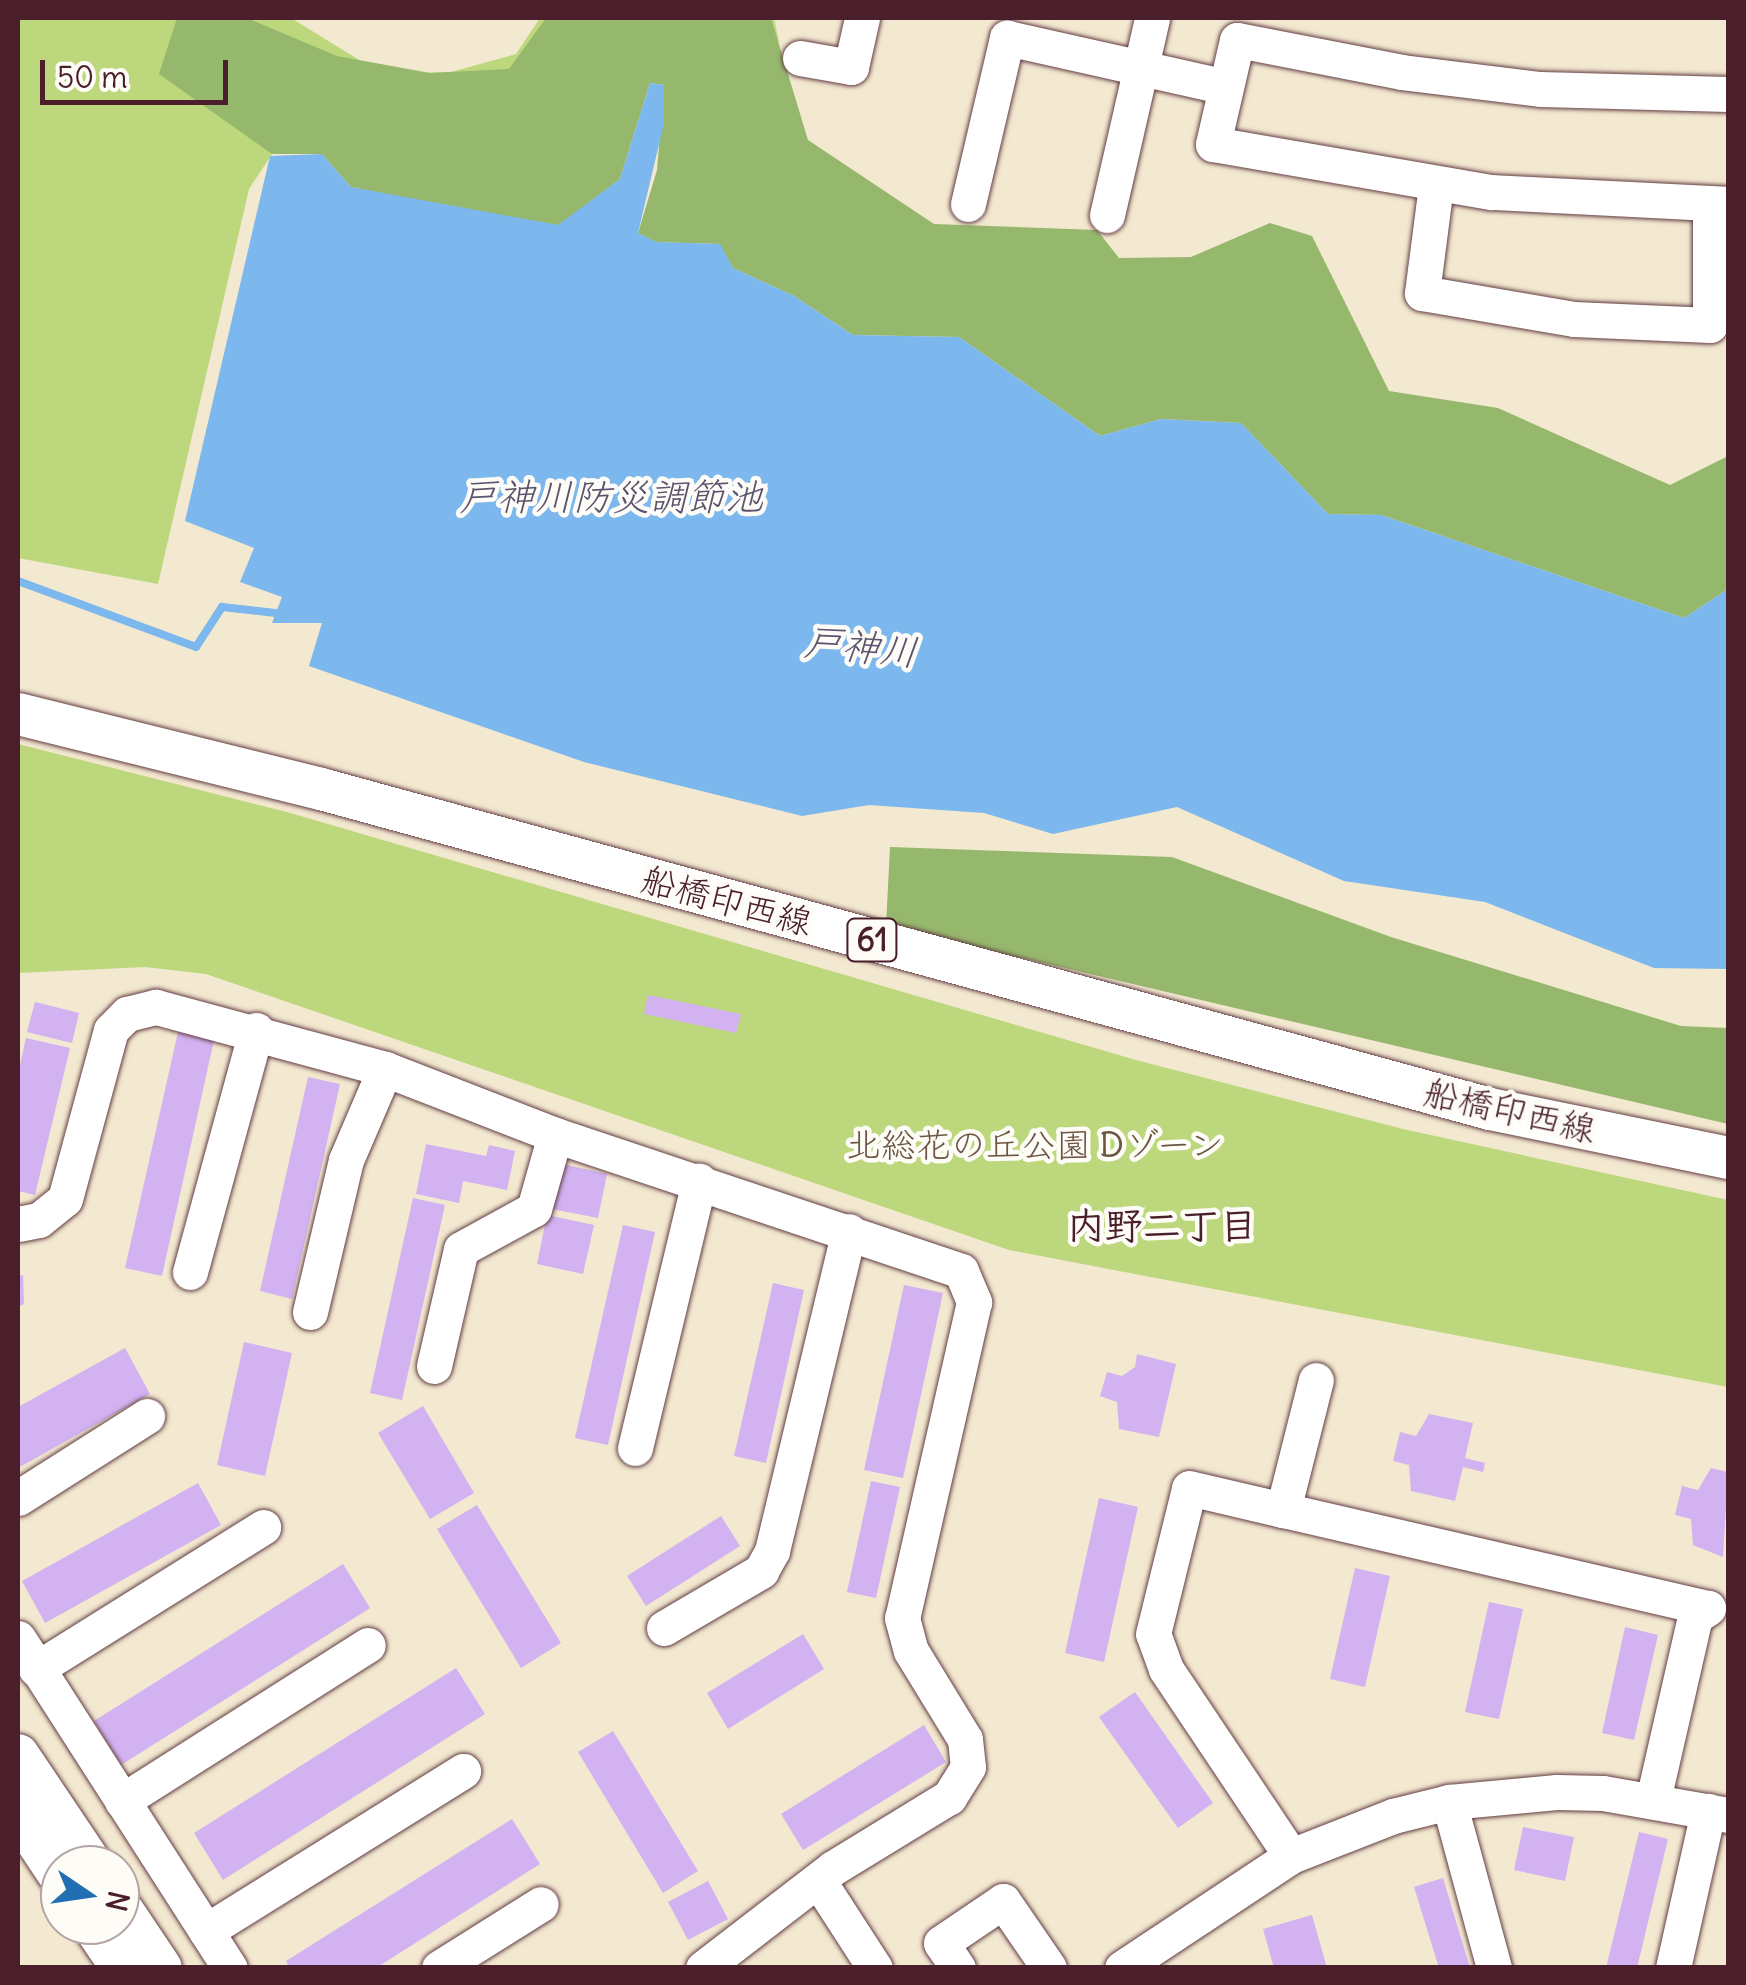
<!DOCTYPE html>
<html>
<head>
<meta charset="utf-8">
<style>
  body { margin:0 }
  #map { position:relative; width:1746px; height:1985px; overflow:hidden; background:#f3e8d0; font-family:Delius,"Klee One",sans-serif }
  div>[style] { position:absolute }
  .green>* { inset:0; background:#bdd77c }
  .forest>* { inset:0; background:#96b86c }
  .water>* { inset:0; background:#7cb7ed }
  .stream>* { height:8px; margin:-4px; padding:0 4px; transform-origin:4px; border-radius:4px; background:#7cb7ed }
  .building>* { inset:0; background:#d2b2f1 }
  .roads { filter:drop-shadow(0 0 2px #633d44) drop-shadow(0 0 2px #633d44) }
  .minor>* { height:35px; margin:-17.5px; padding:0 17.5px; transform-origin:17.5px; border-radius:17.5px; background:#fff }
  .major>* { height:42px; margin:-21px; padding:0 21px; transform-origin:21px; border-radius:21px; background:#fff }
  span { translate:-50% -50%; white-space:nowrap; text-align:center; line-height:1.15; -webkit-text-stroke:9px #fdfcf7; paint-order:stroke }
  .shield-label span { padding:2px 8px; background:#fdfcf7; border:2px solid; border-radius:8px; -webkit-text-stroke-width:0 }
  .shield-label { font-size:32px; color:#4a1f2b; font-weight:700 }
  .street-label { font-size:35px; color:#4a1f2b }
  .park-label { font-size:35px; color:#6c5643 }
  .water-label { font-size:38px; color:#5c546f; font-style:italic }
  .neighbourhood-label { font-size:38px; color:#4a1f2b; font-weight:700 }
  .frame { position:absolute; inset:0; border:20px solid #4a1f2b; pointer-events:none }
  .north { position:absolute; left:40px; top:1845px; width:100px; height:100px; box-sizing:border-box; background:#fdfcf7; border:2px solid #b5a4a5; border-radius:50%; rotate:103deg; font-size:28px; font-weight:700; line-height:40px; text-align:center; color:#4a1f2b }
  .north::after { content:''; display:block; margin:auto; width:35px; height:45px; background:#1f6fb2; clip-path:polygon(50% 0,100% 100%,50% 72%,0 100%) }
  .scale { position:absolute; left:40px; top:60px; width:188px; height:45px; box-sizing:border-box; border:5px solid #4a1f2b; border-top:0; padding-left:12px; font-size:30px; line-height:35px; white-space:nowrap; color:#4a1f2b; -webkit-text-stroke:8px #fdfcf7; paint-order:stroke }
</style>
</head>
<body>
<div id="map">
  <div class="green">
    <i style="clip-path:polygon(18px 18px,291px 18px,382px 74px,451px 72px,516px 54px,540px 18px,774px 18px,779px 42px,272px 154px,249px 189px,158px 584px,18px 558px)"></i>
    <i style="clip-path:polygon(18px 744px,287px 812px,1136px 1060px,1403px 1129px,1728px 1200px,1728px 1387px,1009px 1250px,206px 974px,145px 967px,18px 973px)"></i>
  </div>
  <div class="forest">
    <i style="clip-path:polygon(177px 18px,247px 18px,337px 56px,430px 73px,509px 69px,546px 18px,771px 18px,808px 140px,934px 224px,1097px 230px,1119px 258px,1191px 257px,1270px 223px,1312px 236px,1389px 391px,1498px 408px,1670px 485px,1728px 456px,1728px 589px,1684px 618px,1381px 515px,1328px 514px,1241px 423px,1161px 419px,1100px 436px,959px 337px,853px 335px,794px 296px,733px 268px,719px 244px,655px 242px,638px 233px,657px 170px,664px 85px,650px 83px,620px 179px,558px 226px,508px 220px,351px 187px,322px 154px,272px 154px,159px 74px)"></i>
    <i style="clip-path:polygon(890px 847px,1172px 857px,1391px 937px,1681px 1026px,1728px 1028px,1728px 1124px,886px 926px)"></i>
  </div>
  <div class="water">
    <i style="clip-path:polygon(650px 83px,664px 85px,664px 123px,638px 233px,656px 242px,720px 244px,733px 268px,794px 296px,853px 335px,959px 337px,1100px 436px,1161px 419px,1241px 423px,1328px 514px,1381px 515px,1684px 618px,1728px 589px,1728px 969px,1654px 968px,1485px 902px,1344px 881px,1177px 807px,1053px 834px,984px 813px,869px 805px,802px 816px,584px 762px,309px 666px,322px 623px,272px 623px,282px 597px,240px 582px,254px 548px,185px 521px,270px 156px,322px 154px,351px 187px,558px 225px,620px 179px)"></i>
  </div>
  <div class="stream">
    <i style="left:18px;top:581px;width:190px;rotate:20.3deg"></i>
    <i style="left:196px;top:647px;width:48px;rotate:-57deg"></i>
    <i style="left:222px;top:607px;width:62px;rotate:6.4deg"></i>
  </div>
  <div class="building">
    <i style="clip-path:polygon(648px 995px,741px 1014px,736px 1033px,644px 1014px)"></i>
    <i style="clip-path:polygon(35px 1002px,79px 1013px,72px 1043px,27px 1032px)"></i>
    <i style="clip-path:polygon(178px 1032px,214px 1040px,162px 1276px,125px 1268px)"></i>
    <i style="clip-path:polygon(26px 1038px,70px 1048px,35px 1195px,18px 1191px,18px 1074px)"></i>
    <i style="clip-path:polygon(308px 1077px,340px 1084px,292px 1299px,260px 1291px)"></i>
    <i style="clip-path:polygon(426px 1144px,486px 1156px,489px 1145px,515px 1151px,507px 1190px,463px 1181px,459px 1203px,416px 1194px)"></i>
    <i style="clip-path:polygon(562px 1164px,607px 1174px,598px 1218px,552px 1209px)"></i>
    <i style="clip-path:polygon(413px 1198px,445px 1205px,402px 1400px,370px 1393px)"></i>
    <i style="clip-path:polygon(547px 1215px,594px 1225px,583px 1274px,537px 1264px)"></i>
    <i style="clip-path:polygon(623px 1225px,655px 1232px,608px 1445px,575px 1438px)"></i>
    <i style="clip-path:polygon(23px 1275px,24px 1304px,18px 1307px,18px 1276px)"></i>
    <i style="clip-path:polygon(773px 1283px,804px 1290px,766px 1463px,734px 1456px)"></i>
    <i style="clip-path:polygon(904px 1285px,943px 1293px,903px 1478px,864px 1470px)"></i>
    <i style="clip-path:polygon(244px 1342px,292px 1353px,265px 1476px,217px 1465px)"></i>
    <i style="clip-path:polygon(125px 1348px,150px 1394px,18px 1468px,18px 1407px)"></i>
    <i style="clip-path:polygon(1137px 1354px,1176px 1364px,1159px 1437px,1119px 1429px,1117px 1402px,1100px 1396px,1107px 1372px,1122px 1376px,1135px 1367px)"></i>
    <i style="clip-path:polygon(423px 1406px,474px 1493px,430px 1519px,378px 1433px)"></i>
    <i style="clip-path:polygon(1429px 1414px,1473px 1423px,1465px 1458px,1485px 1463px,1483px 1472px,1463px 1467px,1455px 1501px,1411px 1491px,1409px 1465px,1393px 1461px,1400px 1432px,1416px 1436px)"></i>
    <i style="clip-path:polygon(1711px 1468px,1728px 1472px,1723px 1557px,1693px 1545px,1691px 1519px,1675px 1515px,1682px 1486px,1698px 1490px)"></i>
    <i style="clip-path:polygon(871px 1481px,900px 1487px,876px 1598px,847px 1592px)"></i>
    <i style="clip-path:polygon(198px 1483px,221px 1525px,45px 1623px,22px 1581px)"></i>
    <i style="clip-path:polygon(1099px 1498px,1138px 1507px,1104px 1662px,1065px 1653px)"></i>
    <i style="clip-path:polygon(477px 1505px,561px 1643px,521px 1668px,437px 1529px)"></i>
    <i style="clip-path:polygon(721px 1516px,740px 1546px,646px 1606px,627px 1576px)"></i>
    <i style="clip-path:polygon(343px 1564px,370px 1608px,121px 1765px,94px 1721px)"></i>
    <i style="clip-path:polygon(1355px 1568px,1390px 1576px,1365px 1687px,1330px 1679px)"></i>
    <i style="clip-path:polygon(1489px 1602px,1523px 1609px,1499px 1719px,1465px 1712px)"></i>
    <i style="clip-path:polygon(1625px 1627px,1658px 1635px,1634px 1740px,1602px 1733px)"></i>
    <i style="clip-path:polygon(803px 1634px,824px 1669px,728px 1729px,707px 1693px)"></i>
    <i style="clip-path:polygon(456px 1668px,485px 1714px,223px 1880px,194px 1833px)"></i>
    <i style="clip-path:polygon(1135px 1692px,1213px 1803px,1178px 1828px,1099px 1717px)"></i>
    <i style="clip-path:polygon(924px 1725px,946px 1762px,803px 1850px,781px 1814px)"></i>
    <i style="clip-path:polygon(613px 1731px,698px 1871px,663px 1893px,578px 1752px)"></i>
    <i style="clip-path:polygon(512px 1819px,540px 1864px,376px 1968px,290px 1968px,286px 1961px)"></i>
    <i style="clip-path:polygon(1523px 1827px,1574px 1837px,1565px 1881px,1514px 1870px)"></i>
    <i style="clip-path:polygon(1639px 1832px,1668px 1839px,1637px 1968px,1606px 1968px)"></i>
    <i style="clip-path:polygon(1443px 1878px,1470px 1968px,1439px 1968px,1414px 1887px)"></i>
    <i style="clip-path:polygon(708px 1881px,728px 1919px,688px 1940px,668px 1902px)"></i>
    <i style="clip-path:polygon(1312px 1915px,1327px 1968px,1274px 1968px,1263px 1929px)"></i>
  </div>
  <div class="roads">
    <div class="minor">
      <i style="left:800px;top:58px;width:52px;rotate:10deg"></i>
      <i style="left:851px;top:67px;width:50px;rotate:-77.3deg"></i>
      <i style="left:1728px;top:94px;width:188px;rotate:-178.5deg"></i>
      <i style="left:1540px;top:89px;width:139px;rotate:-173deg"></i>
      <i style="left:1402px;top:72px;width:168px;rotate:-169deg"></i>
      <i style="left:1237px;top:40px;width:107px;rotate:103deg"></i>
      <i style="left:1213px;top:144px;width:283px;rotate:9.8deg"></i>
      <i style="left:1492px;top:192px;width:236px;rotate:2.9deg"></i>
      <i style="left:1436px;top:185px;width:109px;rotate:97.4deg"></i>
      <i style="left:1422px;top:293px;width:154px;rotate:9.7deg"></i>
      <i style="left:1574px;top:319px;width:136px;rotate:2.5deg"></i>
      <i style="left:1710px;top:325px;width:120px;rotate:-90deg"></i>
      <i style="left:968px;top:204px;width:171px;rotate:-76.8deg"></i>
      <i style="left:1007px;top:38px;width:224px;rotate:12.6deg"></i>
      <i style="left:1107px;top:215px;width:202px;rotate:-77.1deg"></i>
      <i style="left:18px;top:1224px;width:21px;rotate:-11deg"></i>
      <i style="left:39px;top:1220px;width:33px;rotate:-39deg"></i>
      <i style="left:65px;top:1199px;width:175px;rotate:-74.8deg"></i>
      <i style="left:111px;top:1030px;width:23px;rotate:-45deg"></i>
      <i style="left:127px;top:1014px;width:30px;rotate:-14deg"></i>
      <i style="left:156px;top:1007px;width:237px;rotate:15.1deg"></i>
      <i style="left:385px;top:1069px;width:182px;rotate:21.2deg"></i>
      <i style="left:555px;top:1135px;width:428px;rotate:18.5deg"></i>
      <i style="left:961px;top:1271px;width:34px;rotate:67deg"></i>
      <i style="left:974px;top:1302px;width:324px;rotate:102.8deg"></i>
      <i style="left:902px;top:1618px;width:34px;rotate:75deg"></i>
      <i style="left:911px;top:1651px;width:103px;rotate:58.5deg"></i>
      <i style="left:965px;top:1739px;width:28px;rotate:84deg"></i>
      <i style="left:968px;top:1767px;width:36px;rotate:122deg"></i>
      <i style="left:949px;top:1797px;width:136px;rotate:148.5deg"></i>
      <i style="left:833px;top:1868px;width:164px;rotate:142.4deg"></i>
      <i style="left:190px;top:1272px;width:251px;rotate:-74.7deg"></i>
      <i style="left:310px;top:1312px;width:156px;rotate:-76.7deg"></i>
      <i style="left:346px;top:1160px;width:99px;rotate:-66.8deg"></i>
      <i style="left:434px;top:1366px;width:120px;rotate:-77deg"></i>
      <i style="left:461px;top:1249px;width:83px;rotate:-28.7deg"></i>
      <i style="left:534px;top:1209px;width:77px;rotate:-74.2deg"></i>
      <i style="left:635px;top:1448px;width:275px;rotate:-76.5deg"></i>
      <i style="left:18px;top:1498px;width:153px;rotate:-32.4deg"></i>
      <i style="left:1283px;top:1510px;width:436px;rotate:13deg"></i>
      <i style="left:664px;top:1628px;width:113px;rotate:-30.4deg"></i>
      <i style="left:761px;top:1571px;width:23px;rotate:-61deg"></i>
      <i style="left:772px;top:1551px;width:329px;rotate:-76.5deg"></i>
      <i style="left:18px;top:1638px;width:392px;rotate:57.3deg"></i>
      <i style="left:36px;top:1669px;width:268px;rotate:-32deg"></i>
      <i style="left:1653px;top:1800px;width:188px;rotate:-77.1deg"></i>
      <i style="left:1695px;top:1617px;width:16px;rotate:-35deg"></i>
      <i style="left:122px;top:1801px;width:291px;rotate:-32.4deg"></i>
      <i style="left:1449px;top:1802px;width:172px;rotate:74.8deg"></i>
      <i style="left:1291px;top:1856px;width:225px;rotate:-123.8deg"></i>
      <i style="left:1166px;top:1669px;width:37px;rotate:-110deg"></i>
      <i style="left:1153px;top:1634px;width:150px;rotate:-76.1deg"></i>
      <i style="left:1189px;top:1488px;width:97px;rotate:13.2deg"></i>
      <i style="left:1283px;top:1510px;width:134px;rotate:-75.8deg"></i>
      <i style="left:818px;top:1880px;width:105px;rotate:57.1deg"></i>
      <i style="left:206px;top:1931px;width:303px;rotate:-31.9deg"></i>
      <i style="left:439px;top:1968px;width:120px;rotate:-32.1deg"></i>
      <i style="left:958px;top:1968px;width:30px;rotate:-124deg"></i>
      <i style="left:941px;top:1943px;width:75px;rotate:-34.1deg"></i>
      <i style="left:1003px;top:1901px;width:81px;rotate:55.5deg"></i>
      <i style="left:1122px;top:1968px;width:203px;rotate:-33.5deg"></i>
      <i style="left:1291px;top:1856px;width:110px;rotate:-21.4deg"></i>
      <i style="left:1393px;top:1816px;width:58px;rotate:-14deg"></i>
      <i style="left:1449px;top:1802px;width:108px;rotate:-5.3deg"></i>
      <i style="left:1557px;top:1792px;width:46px;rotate:1.2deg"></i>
      <i style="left:1603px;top:1793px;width:127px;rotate:10deg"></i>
      <i style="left:1673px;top:1968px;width:161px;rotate:-77.4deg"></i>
    </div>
    <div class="major">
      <i style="left:18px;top:714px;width:312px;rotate:13.9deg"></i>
      <i style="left:321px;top:789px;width:1212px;rotate:15.31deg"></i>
      <i style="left:1490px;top:1109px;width:243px;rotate:11.6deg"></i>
      <i style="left:18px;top:1755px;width:133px;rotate:56.1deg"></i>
      <i style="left:18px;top:1813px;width:76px;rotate:56.3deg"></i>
      <i style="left:120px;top:1907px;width:73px;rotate:56.1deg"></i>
      <i style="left:93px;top:1925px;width:52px;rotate:56deg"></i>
    </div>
  </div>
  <div class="shield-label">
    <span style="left:872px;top:940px">61</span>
  </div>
  <div class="street-label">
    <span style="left:727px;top:900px;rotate:15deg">船橋印西線</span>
    <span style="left:1510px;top:1110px;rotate:13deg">船橋印西線</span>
  </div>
  <div class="park-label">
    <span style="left:1035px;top:1144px">北総花の丘公園 Dゾーン</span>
  </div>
  <div class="water-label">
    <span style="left:611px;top:497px">戸神川防災調節池</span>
    <span style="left:861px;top:647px;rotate:6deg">戸神川</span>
  </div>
  <div class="neighbourhood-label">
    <span style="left:1162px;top:1226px">内野二丁目</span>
  </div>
  <div class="frame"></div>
  <div class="north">N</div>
  <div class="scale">50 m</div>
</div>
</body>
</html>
